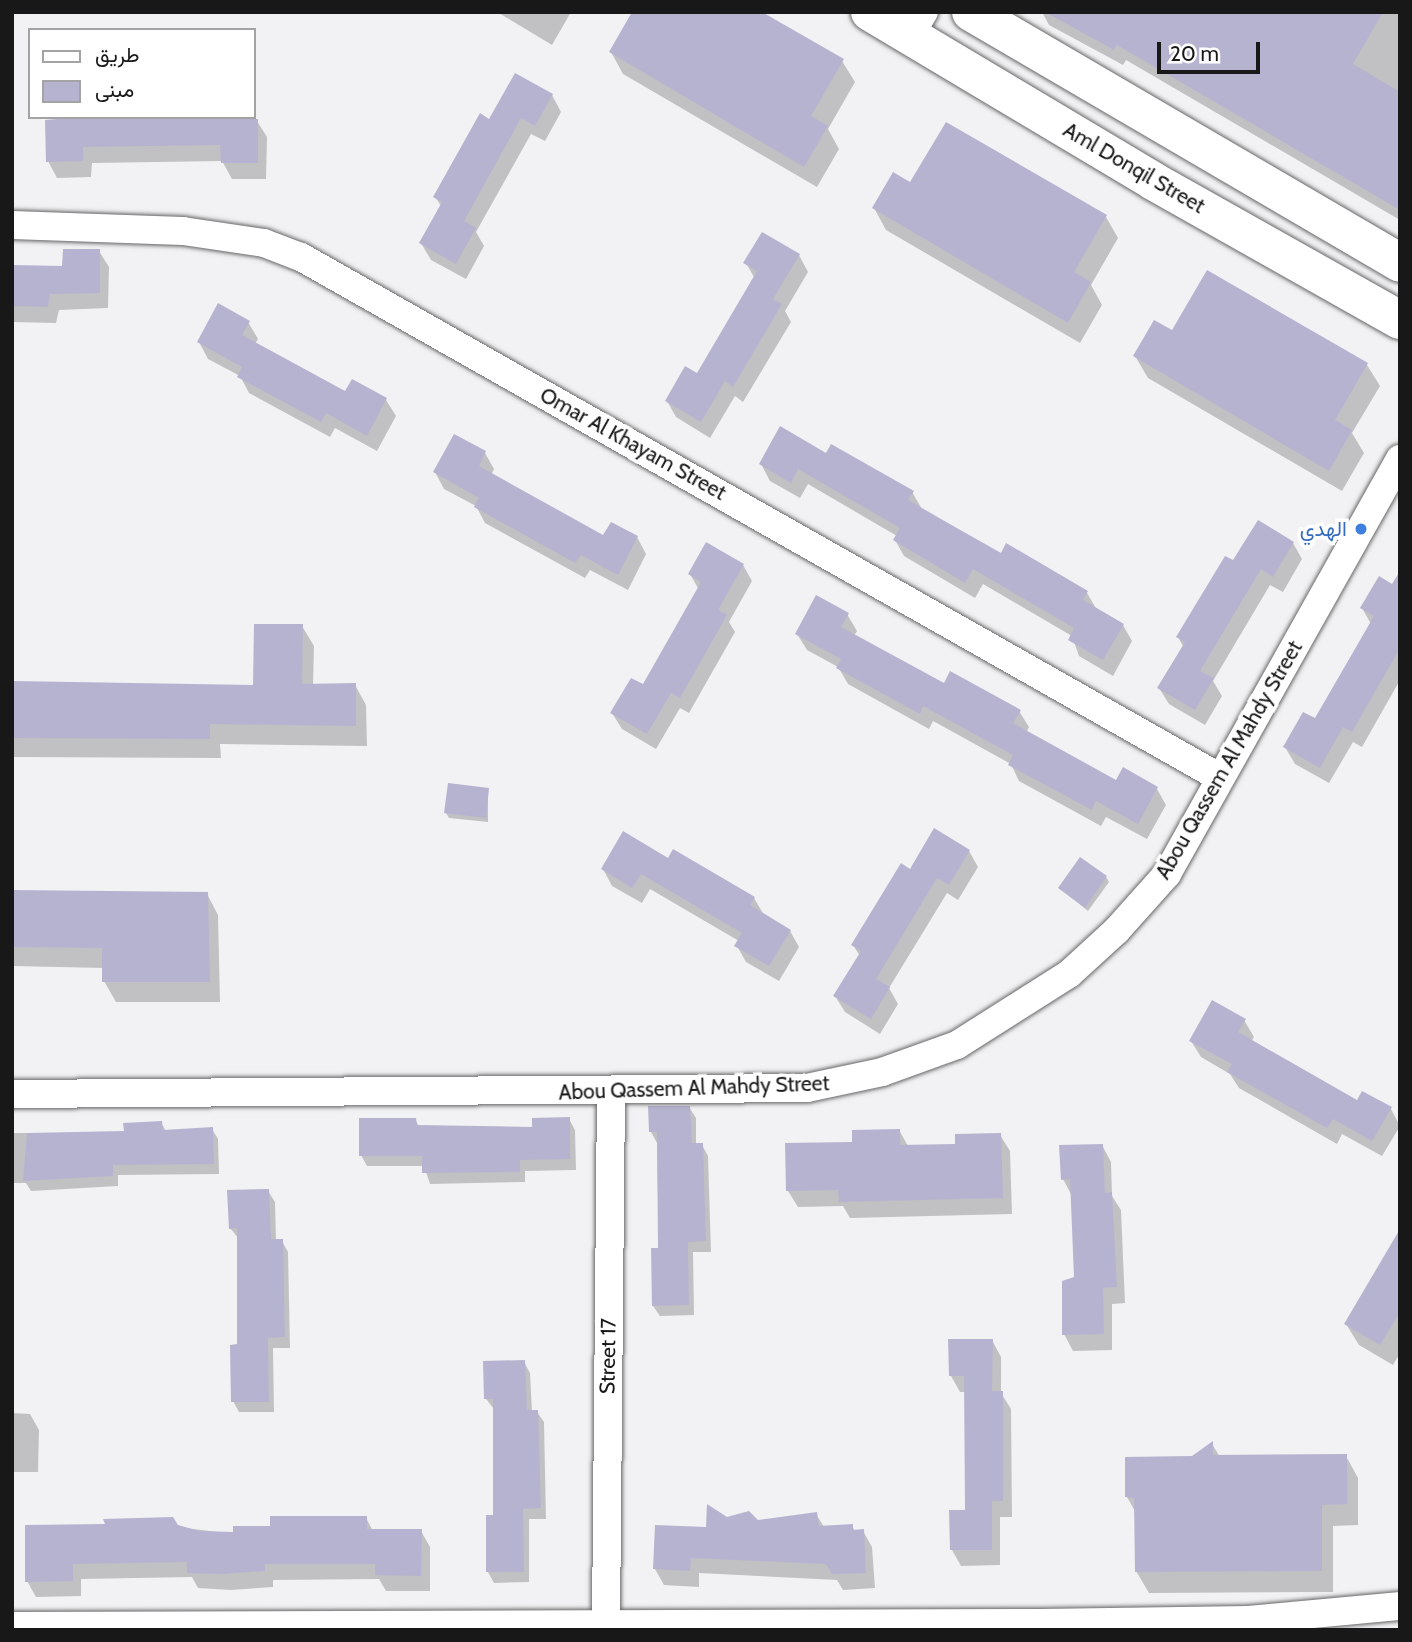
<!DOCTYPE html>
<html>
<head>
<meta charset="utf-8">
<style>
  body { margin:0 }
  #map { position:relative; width:1412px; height:1642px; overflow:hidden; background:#f2f1f3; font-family:Cabin,Vazirmatn,sans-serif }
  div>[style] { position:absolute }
  .shadow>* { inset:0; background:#0003 }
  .building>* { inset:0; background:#b6b3d1 }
  .roads { filter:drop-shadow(0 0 2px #676768) drop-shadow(0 0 2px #676768) }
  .street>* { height:28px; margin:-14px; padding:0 14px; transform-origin:14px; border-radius:14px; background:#fff }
  .secondary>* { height:38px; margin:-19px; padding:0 19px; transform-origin:19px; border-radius:19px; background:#fff }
  .dots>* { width:19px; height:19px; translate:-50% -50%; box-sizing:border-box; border:4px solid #fff; border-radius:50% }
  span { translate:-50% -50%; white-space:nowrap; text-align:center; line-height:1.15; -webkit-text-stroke:7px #fff; paint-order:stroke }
  .street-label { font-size:21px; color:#181818 }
  .shop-label { font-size:21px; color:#366cbe }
  .right { translate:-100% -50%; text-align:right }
  .frame { position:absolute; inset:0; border:14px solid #181818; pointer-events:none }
  .legend { position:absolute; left:28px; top:28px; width:228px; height:91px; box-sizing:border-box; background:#fff; border:2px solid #a3a3a3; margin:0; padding:9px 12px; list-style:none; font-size:21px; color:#181818 }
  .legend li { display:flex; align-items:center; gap:14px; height:35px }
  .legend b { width:35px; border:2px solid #a3a3a3 }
  .scale { position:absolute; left:1157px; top:42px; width:103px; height:32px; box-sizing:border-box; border:4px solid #181818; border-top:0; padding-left:9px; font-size:21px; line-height:24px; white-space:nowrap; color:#181818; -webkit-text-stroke:5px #fff; paint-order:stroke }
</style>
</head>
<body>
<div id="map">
  <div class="shadow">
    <i style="clip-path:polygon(497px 12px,571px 12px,552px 45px)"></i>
    <i style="clip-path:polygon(1042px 12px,1400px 12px,1400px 220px,1126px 60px,1123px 65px,1049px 25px)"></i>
    <i style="clip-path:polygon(611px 52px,842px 61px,855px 82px,828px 129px,839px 149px,817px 187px,623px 74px)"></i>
    <i style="clip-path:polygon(552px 95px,561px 112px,545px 141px,531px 134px,476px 232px,484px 246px,466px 279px,431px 260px,421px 243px,442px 207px,435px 197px,490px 121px)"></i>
    <i style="clip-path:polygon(95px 117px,257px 121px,267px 137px,266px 179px,232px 179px,222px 161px,92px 163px,91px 177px,57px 178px,48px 161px)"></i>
    <i style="clip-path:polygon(911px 184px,1106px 217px,1118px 238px,1091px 285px,1102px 305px,1080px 343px,886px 230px,874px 208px)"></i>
    <i style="clip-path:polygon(99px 251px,109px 267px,108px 308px,59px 310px,56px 323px,12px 322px,12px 267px,64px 268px)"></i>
    <i style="clip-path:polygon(799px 255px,808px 272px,785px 311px,791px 322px,743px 402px,735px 396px,710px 438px,676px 417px,667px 401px,698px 375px,755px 279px,746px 263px)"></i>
    <i style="clip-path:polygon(1207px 272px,1367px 365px,1380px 386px,1352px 433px,1364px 453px,1342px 491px,1148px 378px,1135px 356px,1172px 332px)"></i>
    <i style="clip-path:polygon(248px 322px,258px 339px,255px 344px,346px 394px,353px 382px,386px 400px,396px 416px,377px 451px,335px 428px,330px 437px,249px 393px,240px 376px,208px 359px,199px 342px)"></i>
    <i style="clip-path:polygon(485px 453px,494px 469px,491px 475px,604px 537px,637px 537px,646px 554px,628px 590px,590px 570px,585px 578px,485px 523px,476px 506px,444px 489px,435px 472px)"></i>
    <i style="clip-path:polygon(827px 455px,912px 492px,922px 509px,1001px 555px,1087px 593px,1097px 610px,1123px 625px,1132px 641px,1113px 676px,1079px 656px,1072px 636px,983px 584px,975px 598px,904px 556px,895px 540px,897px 536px,808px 484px,800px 498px,770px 481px,761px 464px)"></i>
    <i style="clip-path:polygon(1293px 543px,1302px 559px,1283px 592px,1270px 585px,1213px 681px,1222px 696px,1205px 725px,1169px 704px,1159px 688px,1184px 648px,1178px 637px,1234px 563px)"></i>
    <i style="clip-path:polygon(743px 565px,752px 581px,729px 622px,735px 632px,689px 713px,680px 708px,656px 749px,622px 729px,612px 713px,643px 687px,699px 590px,690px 574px)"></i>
    <i style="clip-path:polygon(1400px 591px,1400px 680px,1362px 747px,1353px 742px,1329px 783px,1295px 764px,1285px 747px,1316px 721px,1371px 624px,1362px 608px)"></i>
    <i style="clip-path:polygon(847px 614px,857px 631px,854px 636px,945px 686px,1019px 711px,1029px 727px,1026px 733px,1117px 782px,1157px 789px,1166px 805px,1147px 839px,1106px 817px,1101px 826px,1019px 781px,1011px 764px,933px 721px,929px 729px,848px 684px,838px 667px,807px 650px,797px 634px)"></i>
    <i style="clip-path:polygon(302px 626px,314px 646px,313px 686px,355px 685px,366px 705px,367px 746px,220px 744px,221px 758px,12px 757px,12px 683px,255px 687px)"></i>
    <i style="clip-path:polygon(488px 790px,488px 822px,449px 818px,446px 813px)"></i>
    <i style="clip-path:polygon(969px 851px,978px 867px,958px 900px,947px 893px,889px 988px,898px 1004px,880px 1034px,845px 1012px,835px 996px,860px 956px,853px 945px,910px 871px)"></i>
    <i style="clip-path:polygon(669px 860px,754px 898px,764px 915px,790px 931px,799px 947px,779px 981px,746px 962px,737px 946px,739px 941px,650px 889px,642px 903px,612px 886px,603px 869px)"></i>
    <i style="clip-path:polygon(1106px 877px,1109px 882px,1088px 911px,1060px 888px)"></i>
    <i style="clip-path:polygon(12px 891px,207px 894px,218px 915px,220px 1002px,116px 1002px,104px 981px,104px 968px,12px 966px)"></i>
    <i style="clip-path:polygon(1244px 1020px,1254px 1037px,1251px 1042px,1358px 1102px,1391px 1109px,1400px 1126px,1382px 1156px,1342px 1134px,1337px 1144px,1239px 1088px,1230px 1074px,1201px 1057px,1191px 1041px)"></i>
    <i style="clip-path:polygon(689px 1107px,696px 1118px,696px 1145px,702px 1145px,708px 1156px,711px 1252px,693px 1252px,694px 1315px,660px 1316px,653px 1306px,659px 1250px,657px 1143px,651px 1132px)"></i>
    <i style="clip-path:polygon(569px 1119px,575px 1130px,576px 1170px,525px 1171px,525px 1182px,430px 1184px,424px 1166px,367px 1166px,361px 1155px,415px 1120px,419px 1126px,534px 1128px)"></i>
    <i style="clip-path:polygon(161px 1123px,166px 1131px,212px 1129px,218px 1139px,219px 1174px,118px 1175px,118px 1186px,31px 1191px,26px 1183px,12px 1183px,12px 1133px,126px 1133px)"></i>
    <i style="clip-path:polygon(899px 1130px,908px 1146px,957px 1145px,1000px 1135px,1010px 1151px,1012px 1214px,850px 1218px,843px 1206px,798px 1207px,788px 1191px,854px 1143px)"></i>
    <i style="clip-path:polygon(1102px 1145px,1111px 1162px,1112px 1196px,1121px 1210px,1125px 1303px,1112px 1304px,1112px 1350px,1073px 1351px,1064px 1334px,1076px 1279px,1072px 1196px,1063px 1179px)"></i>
    <i style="clip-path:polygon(268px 1191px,275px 1202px,276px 1241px,282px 1241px,288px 1252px,290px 1348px,273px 1348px,274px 1412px,239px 1412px,233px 1401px,239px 1346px,239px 1239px,230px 1228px)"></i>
    <i style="clip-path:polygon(1400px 1231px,1400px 1353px,1393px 1365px,1359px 1345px,1346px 1324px)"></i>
    <i style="clip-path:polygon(992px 1340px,1001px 1357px,1001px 1393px,1011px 1409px,1012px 1517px,1000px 1517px,1000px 1565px,961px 1566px,952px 1550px,967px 1512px,966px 1392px,960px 1392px,951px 1376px)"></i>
    <i style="clip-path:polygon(524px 1362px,530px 1373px,532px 1412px,537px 1412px,544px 1422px,546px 1519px,529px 1519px,529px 1582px,494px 1583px,488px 1572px,487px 1517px,495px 1517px,494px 1409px,486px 1399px)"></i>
    <i style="clip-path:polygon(12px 1413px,30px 1414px,39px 1430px,38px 1472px,12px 1472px)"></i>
    <i style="clip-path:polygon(1212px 1444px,1220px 1457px,1346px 1456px,1358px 1478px,1358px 1525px,1333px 1526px,1333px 1592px,1149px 1593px,1136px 1571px,1136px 1513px,1127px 1497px)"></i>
    <i style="clip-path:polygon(816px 1514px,824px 1527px,852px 1526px,855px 1531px,863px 1531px,872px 1547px,875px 1588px,843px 1590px,837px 1580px,699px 1573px,699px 1587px,664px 1585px,655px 1569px,727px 1519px,757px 1522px)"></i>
    <i style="clip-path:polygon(366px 1518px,373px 1531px,421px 1531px,430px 1547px,430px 1591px,386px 1591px,379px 1579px,273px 1580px,273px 1587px,231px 1590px,198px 1588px,192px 1577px,81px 1579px,81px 1596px,36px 1597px,27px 1581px,27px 1527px,177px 1527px,234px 1534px)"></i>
  </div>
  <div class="building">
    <i style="clip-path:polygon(632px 12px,762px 12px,844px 59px,811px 116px,828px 126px,804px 167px,609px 52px)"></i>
    <i style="clip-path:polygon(1045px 12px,1383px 12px,1353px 64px,1400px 92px,1400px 210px,1117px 45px,1114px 50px)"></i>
    <i style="clip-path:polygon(515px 73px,553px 94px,535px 126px,521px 118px,464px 221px,476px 228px,456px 264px,419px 243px,442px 202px,433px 197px,480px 113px,489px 119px)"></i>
    <i style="clip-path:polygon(80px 117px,258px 119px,258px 163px,221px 163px,220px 145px,83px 147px,83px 161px,46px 162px,45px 120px)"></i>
    <i style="clip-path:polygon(946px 122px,1107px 215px,1074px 272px,1091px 282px,1068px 323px,872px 208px,893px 172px,910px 182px)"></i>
    <i style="clip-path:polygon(762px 232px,800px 254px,773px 299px,782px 304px,733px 387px,725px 381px,701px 422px,665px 401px,685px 366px,697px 373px,757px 271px,743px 263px)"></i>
    <i style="clip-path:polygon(63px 249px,100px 249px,100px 293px,50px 294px,48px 307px,12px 306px,12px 265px,62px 266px)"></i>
    <i style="clip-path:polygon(1207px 270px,1368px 363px,1335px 420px,1352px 430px,1329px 471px,1133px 356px,1154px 320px,1172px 330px)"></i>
    <i style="clip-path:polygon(218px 303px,250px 321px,242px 335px,345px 391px,352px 379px,387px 398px,367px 436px,326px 413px,321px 422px,237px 377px,242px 367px,197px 342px)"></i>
    <i style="clip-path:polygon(780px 426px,826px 453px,831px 444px,914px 491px,908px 500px,955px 527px,1001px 553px,1006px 543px,1088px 591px,1083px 600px,1124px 624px,1103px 660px,1068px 640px,1074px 628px,973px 569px,965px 583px,893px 540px,900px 528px,798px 469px,791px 483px,759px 464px)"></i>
    <i style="clip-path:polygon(454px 434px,486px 451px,479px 466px,603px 535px,611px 522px,638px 536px,618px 575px,581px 555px,575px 563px,474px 507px,479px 498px,433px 472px)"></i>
    <i style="clip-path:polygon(1258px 520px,1294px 542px,1273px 577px,1261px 569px,1200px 671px,1214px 678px,1195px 710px,1157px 688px,1185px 642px,1176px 637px,1225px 556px,1233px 560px)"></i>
    <i style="clip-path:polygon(706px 542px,744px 564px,718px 610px,727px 615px,680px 698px,671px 693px,647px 734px,610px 713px,631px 678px,643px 684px,701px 582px,688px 574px)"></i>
    <i style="clip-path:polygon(1400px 571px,1400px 648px,1352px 732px,1343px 727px,1320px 768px,1283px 747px,1303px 712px,1315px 718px,1374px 616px,1360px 608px,1379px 576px,1392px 584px)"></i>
    <i style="clip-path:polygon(816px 595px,849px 613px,841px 627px,944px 683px,950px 671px,1021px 710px,1013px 723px,1116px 780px,1123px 767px,1158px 787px,1138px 824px,1096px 801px,1092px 810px,1008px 765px,1013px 755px,923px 706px,920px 714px,836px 668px,841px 659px,795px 634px)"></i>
    <i style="clip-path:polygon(254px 624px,303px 624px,302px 684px,356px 683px,356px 726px,210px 724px,210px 739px,12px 738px,12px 681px,253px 685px)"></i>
    <i style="clip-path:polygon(448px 783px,489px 788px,486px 818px,444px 813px)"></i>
    <i style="clip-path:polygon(934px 828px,970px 850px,949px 885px,937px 878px,876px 979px,890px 987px,871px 1019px,833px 996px,861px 951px,851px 945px,901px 863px,910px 869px)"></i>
    <i style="clip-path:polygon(623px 831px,668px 858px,673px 849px,755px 897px,750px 905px,791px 930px,769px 966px,734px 946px,742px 933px,641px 874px,632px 888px,601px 869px)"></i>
    <i style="clip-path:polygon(1080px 857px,1107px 876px,1085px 908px,1058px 888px)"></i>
    <i style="clip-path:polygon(12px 890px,208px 892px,210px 982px,102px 982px,102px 948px,12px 947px)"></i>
    <i style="clip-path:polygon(1212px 1000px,1246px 1019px,1238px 1032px,1357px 1100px,1362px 1091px,1392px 1107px,1372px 1141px,1333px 1119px,1327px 1128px,1227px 1072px,1232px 1064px,1189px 1041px)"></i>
    <i style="clip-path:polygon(648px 1106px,690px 1106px,692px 1143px,703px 1143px,706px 1241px,688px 1242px,689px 1305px,652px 1306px,651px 1248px,658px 1248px,657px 1132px,649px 1132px)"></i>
    <i style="clip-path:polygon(570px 1117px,570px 1159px,520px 1160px,520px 1172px,422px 1173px,422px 1156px,359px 1156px,359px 1118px,416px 1118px,417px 1125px,532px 1127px,532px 1118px)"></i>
    <i style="clip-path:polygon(162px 1121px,163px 1130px,213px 1127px,214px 1164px,113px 1165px,113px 1176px,23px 1181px,27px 1133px,124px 1131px,123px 1123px)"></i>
    <i style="clip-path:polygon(900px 1129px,900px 1145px,955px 1144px,955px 1134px,1001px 1133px,1003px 1198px,839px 1202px,838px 1190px,786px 1191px,785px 1143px,852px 1142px,852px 1130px)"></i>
    <i style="clip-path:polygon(1103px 1144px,1105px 1193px,1112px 1192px,1117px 1287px,1103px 1288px,1104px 1334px,1062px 1335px,1062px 1281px,1074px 1277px,1070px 1179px,1061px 1180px,1059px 1145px)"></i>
    <i style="clip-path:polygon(269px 1189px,271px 1239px,283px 1239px,285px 1337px,268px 1338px,269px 1402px,231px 1402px,230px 1345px,237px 1344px,237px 1228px,229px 1229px,227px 1190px)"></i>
    <i style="clip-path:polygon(1400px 1229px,1400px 1312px,1380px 1345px,1344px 1324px)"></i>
    <i style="clip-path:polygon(948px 1339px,993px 1339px,992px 1391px,1003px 1391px,1003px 1501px,992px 1501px,992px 1550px,950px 1550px,949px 1510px,965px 1510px,964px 1376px,949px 1376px)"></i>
    <i style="clip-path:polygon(525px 1360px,527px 1410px,538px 1410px,541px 1508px,523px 1509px,524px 1572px,486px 1572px,486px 1515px,493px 1515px,493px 1399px,484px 1399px,483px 1361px)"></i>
    <i style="clip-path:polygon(1213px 1441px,1213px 1455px,1347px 1454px,1347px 1504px,1322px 1505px,1322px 1571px,1135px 1572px,1134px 1498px,1125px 1497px,1125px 1457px,1192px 1456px)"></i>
    <i style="clip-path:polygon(707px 1504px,727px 1517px,749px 1511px,758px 1520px,817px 1512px,819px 1526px,853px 1524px,853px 1530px,864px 1529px,866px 1573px,832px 1574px,826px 1564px,691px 1558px,690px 1571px,653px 1569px,655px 1525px,706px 1527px)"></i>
    <i style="clip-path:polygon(270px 1516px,367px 1516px,367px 1529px,422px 1529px,421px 1576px,375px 1575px,375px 1564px,265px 1564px,265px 1571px,221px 1574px,187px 1573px,187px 1562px,73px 1564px,73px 1581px,25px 1582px,25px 1525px,105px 1524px,103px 1519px,173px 1517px,178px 1525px,199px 1531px,233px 1532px,233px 1526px,270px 1526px)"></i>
  </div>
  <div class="roads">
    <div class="street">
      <i style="left:910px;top:35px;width:27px;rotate:-59deg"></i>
      <i style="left:12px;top:225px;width:171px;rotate:2deg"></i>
      <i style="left:183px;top:231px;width:82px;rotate:8.4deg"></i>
      <i style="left:264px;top:243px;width:40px;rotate:21deg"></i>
      <i style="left:301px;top:257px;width:1055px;rotate:29.53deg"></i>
      <i style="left:12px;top:1094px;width:795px;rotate:-0.43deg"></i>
      <i style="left:807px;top:1088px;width:77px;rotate:-12deg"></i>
      <i style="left:882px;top:1072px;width:80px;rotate:-19.8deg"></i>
      <i style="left:957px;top:1045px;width:133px;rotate:-32.4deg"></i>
      <i style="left:1069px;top:974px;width:65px;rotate:-42.5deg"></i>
      <i style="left:1117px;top:930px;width:75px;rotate:-48.2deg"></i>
      <i style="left:1167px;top:874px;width:476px;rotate:-60.7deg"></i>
      <i style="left:606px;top:1622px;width:532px;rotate:-89.46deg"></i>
      <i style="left:12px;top:1626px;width:1028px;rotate:-0.17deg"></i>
      <i style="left:1040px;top:1623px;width:209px;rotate:-0.8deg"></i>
      <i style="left:1249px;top:1620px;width:152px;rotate:-5.3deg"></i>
    </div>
    <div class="secondary">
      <i style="left:870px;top:12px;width:330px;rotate:30.8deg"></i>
      <i style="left:1153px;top:181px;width:283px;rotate:29.4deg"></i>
      <i style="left:971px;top:12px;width:497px;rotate:30.3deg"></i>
    </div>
  </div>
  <div class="dots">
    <i style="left:1361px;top:529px;background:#3f7fe0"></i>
  </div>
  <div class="street-label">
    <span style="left:1134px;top:168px;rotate:30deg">Aml Donqil Street</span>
    <span style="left:633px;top:444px;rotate:29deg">Omar Al Khayam Street</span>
    <span style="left:1229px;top:760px;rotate:-60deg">Abou Qassem Al Mahdy Street</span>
    <span style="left:694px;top:1088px;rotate:-2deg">Abou Qassem Al Mahdy Street</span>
    <span style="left:608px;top:1356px;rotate:-89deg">Street 17</span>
  </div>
  <div class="shop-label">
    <span class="right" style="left:1347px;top:529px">الهدي</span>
  </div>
  <div class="frame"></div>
  <ul class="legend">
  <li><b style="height:9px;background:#fff"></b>طريق</li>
  <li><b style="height:19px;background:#b6b3d1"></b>مبنى</li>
  </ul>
  <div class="scale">20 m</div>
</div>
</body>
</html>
